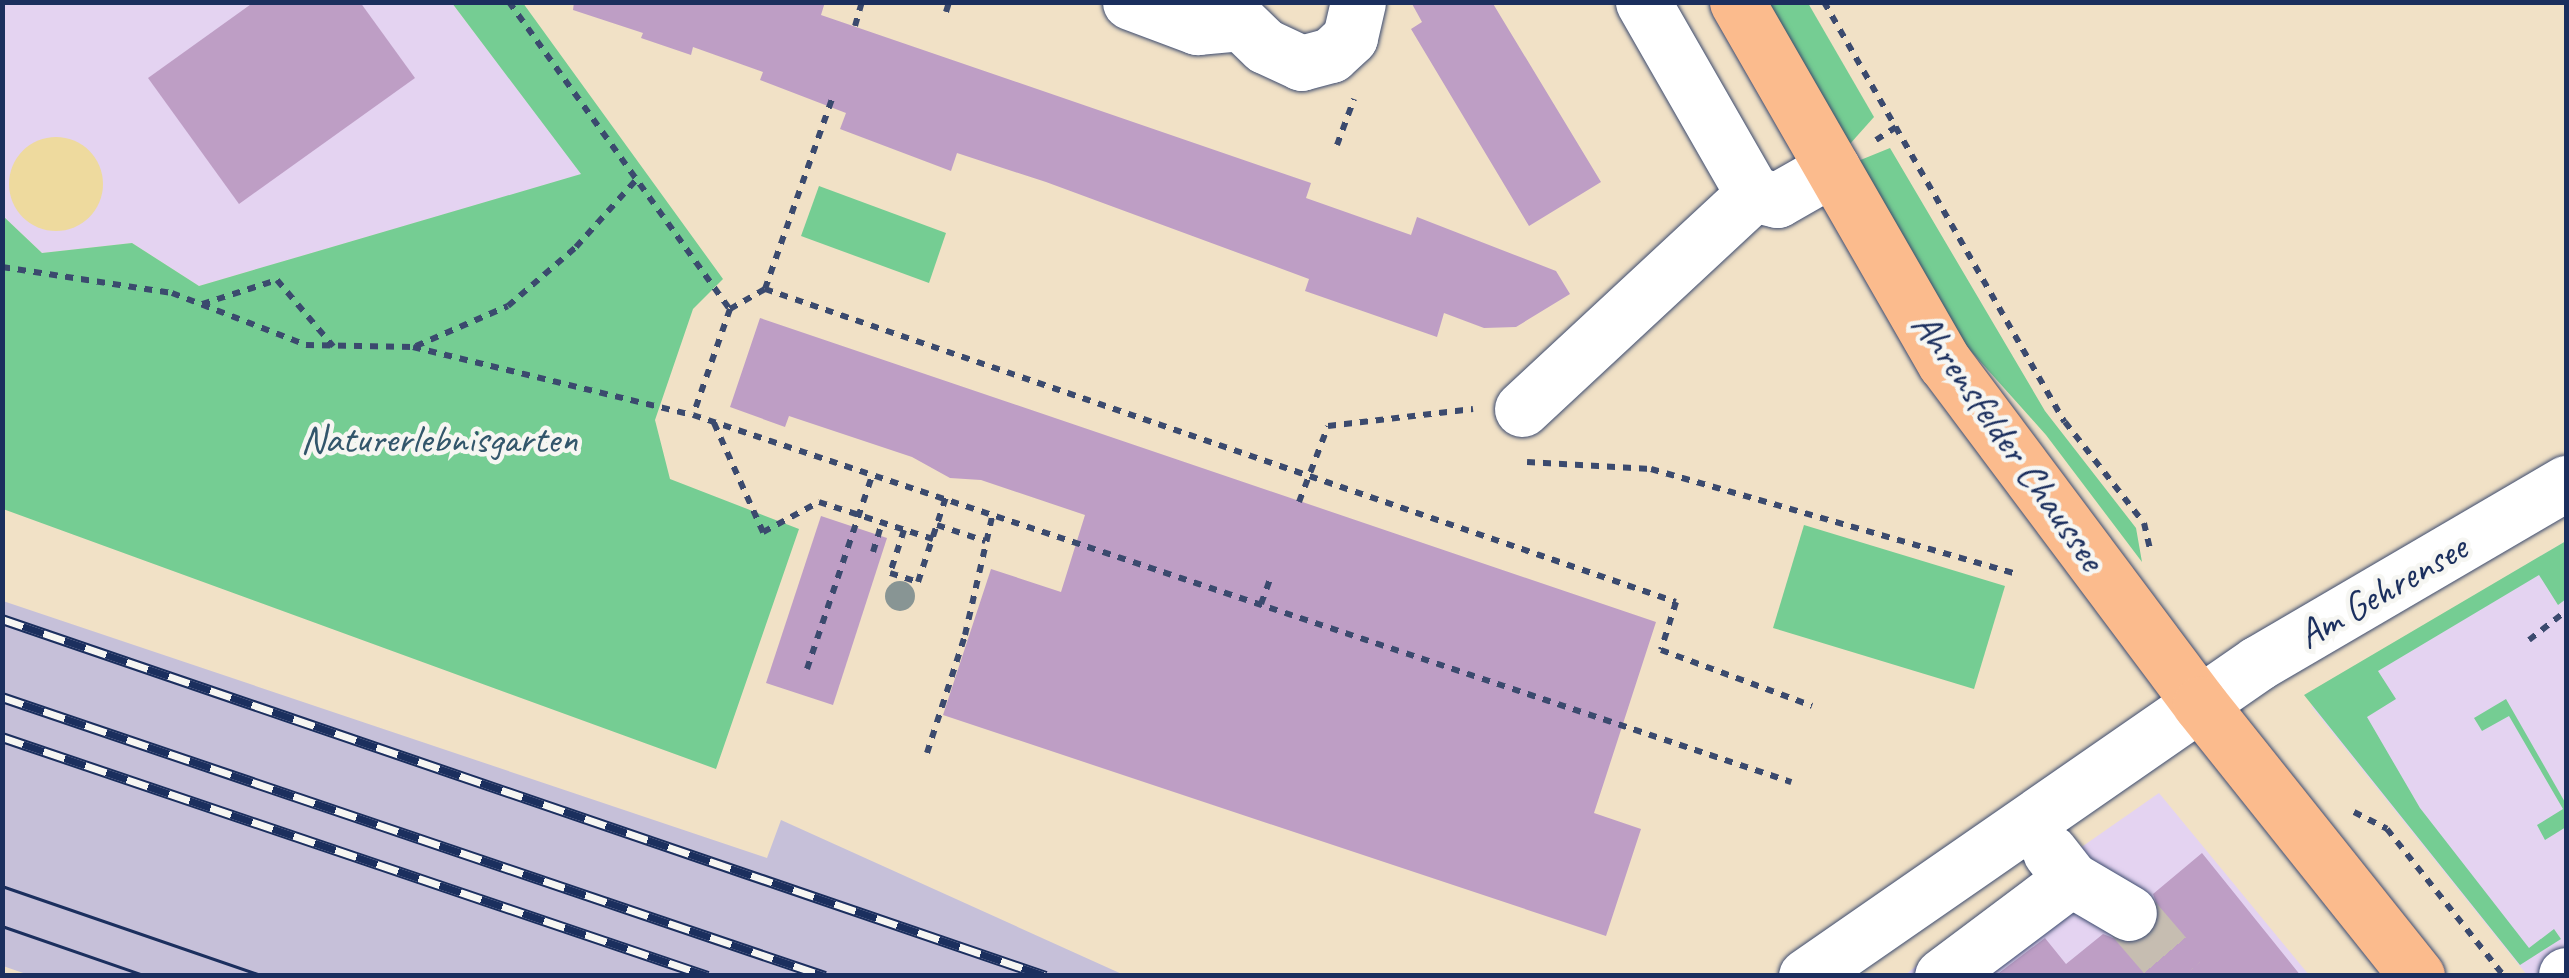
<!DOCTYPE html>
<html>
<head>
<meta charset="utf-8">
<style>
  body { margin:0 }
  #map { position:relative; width:2569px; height:978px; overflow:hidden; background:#f1e1c6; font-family:Caveat,sans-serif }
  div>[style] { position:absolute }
  .built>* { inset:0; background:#e4d3f1 }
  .industrial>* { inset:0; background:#c6c0d9 }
  .green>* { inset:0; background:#75cd93 }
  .sand>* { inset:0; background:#eeda9e }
  .round { border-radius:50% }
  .building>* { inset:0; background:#be9ec5 }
  .minor-tunnel>* { height:55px; margin-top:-27.5px; transform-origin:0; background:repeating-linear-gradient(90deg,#c6bdb1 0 55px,transparent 0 83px) }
  .path>* { height:6px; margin-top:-3px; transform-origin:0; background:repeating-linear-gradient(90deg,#3b4a6e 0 8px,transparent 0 16px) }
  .roads { filter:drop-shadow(0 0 2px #3b4a6e) drop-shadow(0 0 2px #3b4a6e) }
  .minor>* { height:55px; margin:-27.5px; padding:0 27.5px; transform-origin:27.5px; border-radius:27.5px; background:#fff }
  .major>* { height:55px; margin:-27.5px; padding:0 27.5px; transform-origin:27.5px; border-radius:27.5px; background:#fbbb8d }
  .tram>* { height:2.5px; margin:-1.25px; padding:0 1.25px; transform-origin:1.25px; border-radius:1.25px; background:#1b2f5e }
  .rail>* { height:11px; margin-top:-5.5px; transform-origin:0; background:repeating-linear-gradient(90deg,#f6f6f2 0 22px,#1b2f5e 0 44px); box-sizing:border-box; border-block:2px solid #1b2f5e }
  .trees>* { width:30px; height:30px; margin:-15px; border-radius:50%; background:#889594 }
  span { translate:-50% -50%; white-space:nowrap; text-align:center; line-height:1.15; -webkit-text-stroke:9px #f6f6f2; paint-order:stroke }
  .park-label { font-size:40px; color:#32566b }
  .street-label { font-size:40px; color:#1b2f5e }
  .frame { position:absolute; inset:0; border:5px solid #1b2f5e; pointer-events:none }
</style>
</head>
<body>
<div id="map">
  <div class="built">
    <i style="clip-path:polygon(2px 3px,452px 3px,582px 174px,199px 286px,132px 243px,42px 253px,3px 216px)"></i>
    <i style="clip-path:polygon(2566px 541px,2566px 975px,2527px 975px,2312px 707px,2317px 689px)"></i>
    <i style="clip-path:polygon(2159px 793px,2309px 975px,1904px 976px,1944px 943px)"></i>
  </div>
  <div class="industrial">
    <i style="clip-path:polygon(3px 601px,767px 858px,781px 820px,1124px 975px,29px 975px,3px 966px)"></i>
  </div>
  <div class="green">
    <i style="clip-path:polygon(452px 3px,523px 3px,723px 279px,693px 309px,655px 420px,670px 479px,799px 529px,716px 769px,3px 509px,3px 216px,42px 253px,132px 243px,199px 286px,581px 174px)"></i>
    <i style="clip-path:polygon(1766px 3px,1808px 3px,1874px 117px,1849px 145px)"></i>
    <i style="clip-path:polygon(1890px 148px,2045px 411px,2136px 528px,2142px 562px,2046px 435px,1961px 340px,1858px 161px)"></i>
    <i style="clip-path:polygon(819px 186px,946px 233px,929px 283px,801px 236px)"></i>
    <i style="clip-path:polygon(1804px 525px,2005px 586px,1974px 689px,1773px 628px)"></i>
    <i style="clip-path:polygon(2566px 541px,2566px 599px,2558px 605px,2539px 575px,2378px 671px,2396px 699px,2367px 717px,2420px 808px,2529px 948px,2554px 929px,2561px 939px,2520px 965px,2304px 695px)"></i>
    <i style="clip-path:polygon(2506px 699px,2566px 804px,2566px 827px,2545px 840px,2537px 825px,2563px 809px,2509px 716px,2482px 731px,2474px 718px)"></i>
  </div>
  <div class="sand">
    <i class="round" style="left:9px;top:137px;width:94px;height:94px"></i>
  </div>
  <div class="building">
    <i style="clip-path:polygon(254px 2px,360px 2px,415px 78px,239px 204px,148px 78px)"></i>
    <i style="clip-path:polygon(574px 2px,825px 2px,821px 15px,1311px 183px,1306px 198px,1411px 235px,1417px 217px,1556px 271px,1570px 294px,1516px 327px,1484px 328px,1444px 313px,1437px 337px,1305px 291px,1309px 279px,1046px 182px,957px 153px,951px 171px,840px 129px,846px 113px,760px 80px,763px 72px,693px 47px,691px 55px,641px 38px,643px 33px,573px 10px)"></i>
    <i style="clip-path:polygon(1411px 2px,1492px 2px,1601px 182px,1529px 226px,1411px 29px,1422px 22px)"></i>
    <i style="clip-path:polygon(760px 318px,1656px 622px,1594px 813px,1641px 829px,1606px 936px,943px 715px,991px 569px,1061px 592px,1085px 515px,981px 480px,950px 478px,912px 457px,789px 416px,785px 427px,730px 407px)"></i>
    <i style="clip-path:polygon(821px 516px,887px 538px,833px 705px,766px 683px)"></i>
    <i style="clip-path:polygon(2202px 853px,2301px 976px,1995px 976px,2045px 938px,2066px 964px,2103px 934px,2128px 944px,2145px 940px,2160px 914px,2153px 894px)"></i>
  </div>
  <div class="minor-tunnel">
    <i style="left:2129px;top:913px;width:83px;rotate:49.4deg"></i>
  </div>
  <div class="path">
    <i style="left:509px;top:2px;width:378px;rotate:54.3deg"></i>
    <i style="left:730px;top:309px;width:112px;rotate:109.2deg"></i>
    <i style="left:1824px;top:2px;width:484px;rotate:60.2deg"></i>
    <i style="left:2065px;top:422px;width:128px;rotate:52deg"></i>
    <i style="left:2144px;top:523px;width:27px;rotate:77deg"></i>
    <i style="left:946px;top:12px;width:10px;rotate:-73deg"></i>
    <i style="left:855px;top:26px;width:25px;rotate:-74deg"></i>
    <i style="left:1876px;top:140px;width:24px;rotate:-33deg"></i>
    <i style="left:1337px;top:145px;width:49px;rotate:-69.7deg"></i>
    <i style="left:2px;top:267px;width:172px;rotate:8.7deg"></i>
    <i style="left:172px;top:293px;width:144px;rotate:21.2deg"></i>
    <i style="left:306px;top:345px;width:107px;rotate:1.1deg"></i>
    <i style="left:413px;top:347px;width:288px;rotate:13.7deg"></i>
    <i style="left:693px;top:415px;width:1158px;rotate:18.48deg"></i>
    <i style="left:765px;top:289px;width:963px;rotate:18.96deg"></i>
    <i style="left:1676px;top:602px;width:50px;rotate:107.4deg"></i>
    <i style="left:1661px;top:650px;width:161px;rotate:20.3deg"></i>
    <i style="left:202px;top:304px;width:79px;rotate:-17.7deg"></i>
    <i style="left:277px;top:280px;width:87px;rotate:49.7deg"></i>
    <i style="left:730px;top:309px;width:40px;rotate:-29.7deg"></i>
    <i style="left:765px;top:289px;width:205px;rotate:-70.6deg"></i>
    <i style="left:416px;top:346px;width:100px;rotate:-23.5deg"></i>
    <i style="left:508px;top:306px;width:90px;rotate:-40.9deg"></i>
    <i style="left:576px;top:247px;width:89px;rotate:-48.2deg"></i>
    <i style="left:714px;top:423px;width:120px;rotate:65.8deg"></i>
    <i style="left:763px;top:532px;width:64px;rotate:-28.2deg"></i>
    <i style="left:819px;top:502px;width:120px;rotate:18deg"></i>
    <i style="left:1527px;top:462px;width:124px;rotate:3.2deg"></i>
    <i style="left:1651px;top:469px;width:381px;rotate:16deg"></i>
    <i style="left:1299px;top:502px;width:81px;rotate:-69.1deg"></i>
    <i style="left:1328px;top:426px;width:146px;rotate:-6.7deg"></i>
    <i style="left:937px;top:525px;width:51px;rotate:18.4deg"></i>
    <i style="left:904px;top:530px;width:45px;rotate:108deg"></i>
    <i style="left:890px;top:573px;width:29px;rotate:18deg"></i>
    <i style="left:918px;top:582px;width:89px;rotate:-71.8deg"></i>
    <i style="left:873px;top:552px;width:30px;rotate:-73deg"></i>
    <i style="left:1261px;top:604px;width:29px;rotate:-70deg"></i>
    <i style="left:2529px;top:640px;width:47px;rotate:-38.1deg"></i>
    <i style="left:807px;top:669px;width:207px;rotate:-71.4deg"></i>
    <i style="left:927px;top:753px;width:124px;rotate:-72.1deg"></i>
    <i style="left:965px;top:635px;width:125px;rotate:-77.1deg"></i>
    <i style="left:2354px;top:812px;width:37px;rotate:27deg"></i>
    <i style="left:2387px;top:829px;width:188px;rotate:51.5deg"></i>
  </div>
  <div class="roads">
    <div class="minor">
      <i style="left:1130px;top:2px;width:72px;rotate:20.5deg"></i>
      <i style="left:1197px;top:27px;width:44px;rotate:-5.2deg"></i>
      <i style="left:1241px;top:23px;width:33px;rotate:44deg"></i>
      <i style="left:1265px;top:46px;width:40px;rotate:25deg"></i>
      <i style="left:1301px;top:63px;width:31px;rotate:-15deg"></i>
      <i style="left:1331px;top:55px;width:26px;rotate:-43deg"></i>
      <i style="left:1350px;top:37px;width:36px;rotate:-77deg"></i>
      <i style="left:1643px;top:2px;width:221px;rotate:60.2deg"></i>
      <i style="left:1522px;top:409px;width:316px;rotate:-42.9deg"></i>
      <i style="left:1753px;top:194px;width:25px;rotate:14deg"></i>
      <i style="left:1777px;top:200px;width:64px;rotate:-29.7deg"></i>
      <i style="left:2050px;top:852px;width:34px;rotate:52deg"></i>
      <i style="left:2071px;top:879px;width:67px;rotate:30.4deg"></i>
      <i style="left:1806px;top:976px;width:550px;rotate:-34.7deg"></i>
      <i style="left:2258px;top:663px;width:357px;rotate:-30.3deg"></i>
      <i style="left:1942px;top:976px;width:161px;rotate:-36.9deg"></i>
      <i style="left:2566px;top:976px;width:1px;rotate:-90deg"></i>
    </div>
    <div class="major">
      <i style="left:1737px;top:2px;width:417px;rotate:60.1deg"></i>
      <i style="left:1945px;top:363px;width:426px;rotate:53.2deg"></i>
      <i style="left:2200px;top:704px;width:348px;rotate:51.4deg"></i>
    </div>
  </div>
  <div class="tram">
    <i style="left:2px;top:886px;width:276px;rotate:19deg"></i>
    <i style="left:2px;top:926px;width:152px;rotate:19.1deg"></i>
  </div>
  <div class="rail">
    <i style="left:2px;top:619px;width:1103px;rotate:18.88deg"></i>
    <i style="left:2px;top:697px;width:869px;rotate:18.73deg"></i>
    <i style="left:2px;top:737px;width:745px;rotate:18.7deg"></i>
  </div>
  <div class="trees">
    <i style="left:900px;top:596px"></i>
  </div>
  <div class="park-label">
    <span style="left:439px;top:439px">Naturerlebnisgarten</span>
  </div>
  <div class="street-label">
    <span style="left:2009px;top:441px;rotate:55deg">Ahrensfelder Chaussee</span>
    <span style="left:2382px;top:591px;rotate:-30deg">Am Gehrensee</span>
  </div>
  <div class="frame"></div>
</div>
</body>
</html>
